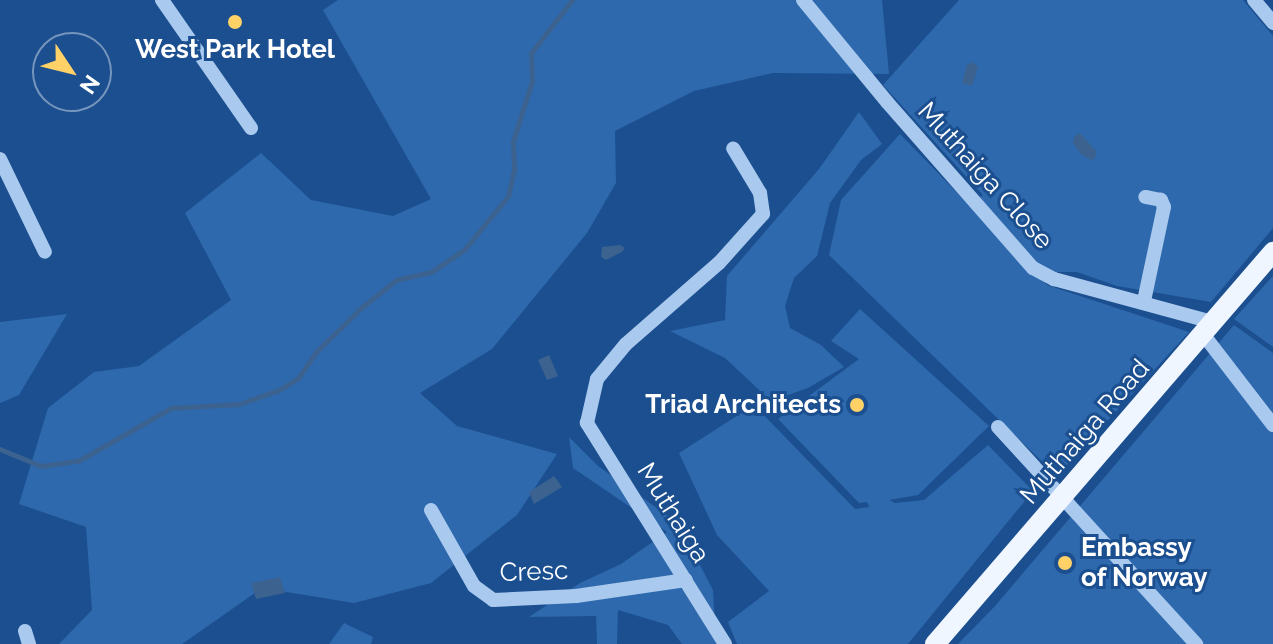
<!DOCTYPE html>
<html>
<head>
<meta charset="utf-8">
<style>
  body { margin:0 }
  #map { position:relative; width:1273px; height:644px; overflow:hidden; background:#1b4f8f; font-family:Raleway,sans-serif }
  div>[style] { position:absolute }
  .green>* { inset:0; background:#2e69ad }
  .water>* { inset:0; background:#3c6290 }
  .stream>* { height:5px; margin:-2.5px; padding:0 2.5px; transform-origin:2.5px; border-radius:2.5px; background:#3c6290 }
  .minor>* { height:14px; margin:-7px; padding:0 7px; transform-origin:7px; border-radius:7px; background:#a9c9ee }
  .major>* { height:20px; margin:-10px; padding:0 10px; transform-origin:10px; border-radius:10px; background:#f0f6ff }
  .dots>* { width:22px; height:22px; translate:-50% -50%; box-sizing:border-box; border:4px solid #1b4f8f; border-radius:50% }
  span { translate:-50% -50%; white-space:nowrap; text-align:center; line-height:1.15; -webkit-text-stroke:6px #1b4f8f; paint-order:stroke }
  .poi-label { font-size:26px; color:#fff; font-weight:700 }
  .right { translate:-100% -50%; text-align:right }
  .left { translate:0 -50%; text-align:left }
  .street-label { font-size:26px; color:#fff }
  .north { position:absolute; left:32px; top:32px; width:80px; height:80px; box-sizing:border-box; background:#1b4f8f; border:2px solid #7695bc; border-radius:50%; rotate:125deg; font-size:22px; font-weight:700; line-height:32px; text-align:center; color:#fff }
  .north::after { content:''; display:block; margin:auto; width:28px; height:36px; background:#ffd166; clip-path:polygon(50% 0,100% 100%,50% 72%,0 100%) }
</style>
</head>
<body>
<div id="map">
  <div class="green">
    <i style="clip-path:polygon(338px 0,882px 0,889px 74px,773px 73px,694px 91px,615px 131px,616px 183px,587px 233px,492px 349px,420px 393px,457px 426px,557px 454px,517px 515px,431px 583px,354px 603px,262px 588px,182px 644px,59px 644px,92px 610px,86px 527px,19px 504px,48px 408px,94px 372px,139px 366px,231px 300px,185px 213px,261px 153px,311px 200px,393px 216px,431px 199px,323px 10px)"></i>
    <i style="clip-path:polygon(959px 0,1243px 0,1273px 36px,1273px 228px,1211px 302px,1117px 286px,1077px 272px,1035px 272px,1047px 285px,1189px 332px,1057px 476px,829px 255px,841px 200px,900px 134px,968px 204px,983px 195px,883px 85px)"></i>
    <i style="clip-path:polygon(859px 112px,882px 144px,861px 160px,830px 203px,817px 256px,794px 278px,785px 306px,790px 328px,821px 345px,844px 367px,808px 388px,771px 401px,725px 358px,670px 331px,725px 320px,727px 276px,819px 169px)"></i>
    <i style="clip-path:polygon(1273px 276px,1273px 347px,1234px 319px)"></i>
    <i style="clip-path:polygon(860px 309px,989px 426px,918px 495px,889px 500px,895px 503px,924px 500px,988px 445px,1033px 491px,908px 644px,737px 644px,728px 622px,769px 591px,717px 535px,679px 453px,754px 405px,855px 509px,869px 507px,867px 502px,859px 503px,778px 419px,859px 359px,831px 341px)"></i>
    <i style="clip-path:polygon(67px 314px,19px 395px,0 403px,0 322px)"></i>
    <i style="clip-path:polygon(1234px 325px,1273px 353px,1273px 644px,958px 644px,995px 606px)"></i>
    <i style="clip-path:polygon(569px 437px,598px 466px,678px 523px,713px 590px,716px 644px,682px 644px,668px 625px,618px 610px,617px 644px,597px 644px,596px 616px,529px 617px,580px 583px,621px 564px,667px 532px,573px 468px)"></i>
    <i style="clip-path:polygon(344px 623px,373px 637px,371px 644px,329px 644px)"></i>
  </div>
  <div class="water">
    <i style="clip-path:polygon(972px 62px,978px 67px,972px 86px,962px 83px,967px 65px)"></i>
    <i style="clip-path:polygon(1080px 133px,1097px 152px,1093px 161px,1081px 154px,1073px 143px,1074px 137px)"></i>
    <i style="clip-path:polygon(620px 245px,625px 248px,622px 252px,606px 260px,601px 257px,602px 247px)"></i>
    <i style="clip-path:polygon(549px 355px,558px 376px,547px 380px,538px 360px)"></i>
    <i style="clip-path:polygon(554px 476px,562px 487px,534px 504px,529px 492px)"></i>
    <i style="clip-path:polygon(280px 577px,285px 593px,256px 599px,251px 583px)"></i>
  </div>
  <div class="stream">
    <i style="left:0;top:449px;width:44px;rotate:22.5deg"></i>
    <i style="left:41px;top:466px;width:37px;rotate:-8deg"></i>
    <i style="left:78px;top:461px;width:107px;rotate:-29.7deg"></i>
    <i style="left:171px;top:408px;width:68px;rotate:-3.4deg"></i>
    <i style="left:239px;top:404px;width:42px;rotate:-19.3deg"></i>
    <i style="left:279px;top:390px;width:22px;rotate:-32deg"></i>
    <i style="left:298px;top:378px;width:32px;rotate:-55deg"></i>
    <i style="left:316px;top:352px;width:63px;rotate:-44.4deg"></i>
    <i style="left:361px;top:308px;width:45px;rotate:-38.7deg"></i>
    <i style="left:396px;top:280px;width:36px;rotate:-13deg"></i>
    <i style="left:431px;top:272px;width:40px;rotate:-34deg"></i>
    <i style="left:464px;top:250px;width:70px;rotate:-50.8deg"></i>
    <i style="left:508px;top:196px;width:28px;rotate:-77deg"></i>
    <i style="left:514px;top:169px;width:28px;rotate:-92deg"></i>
    <i style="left:513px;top:141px;width:63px;rotate:-72.4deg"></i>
    <i style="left:532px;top:81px;width:28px;rotate:-92deg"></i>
    <i style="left:531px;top:53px;width:67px;rotate:-52.3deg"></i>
  </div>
  <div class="minor">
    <i style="left:162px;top:0;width:156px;rotate:55.2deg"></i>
    <i style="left:803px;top:0;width:132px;rotate:50.5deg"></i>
    <i style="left:887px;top:102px;width:221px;rotate:48.7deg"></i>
    <i style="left:1033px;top:268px;width:24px;rotate:28deg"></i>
    <i style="left:1054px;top:279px;width:164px;rotate:15.2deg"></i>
    <i style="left:1254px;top:0;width:30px;rotate:50deg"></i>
    <i style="left:0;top:159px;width:103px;rotate:64.2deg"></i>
    <i style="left:1144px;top:301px;width:96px;rotate:-78deg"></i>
    <i style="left:1164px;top:207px;width:8px;rotate:-113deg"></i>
    <i style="left:1161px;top:200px;width:16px;rotate:-169deg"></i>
    <i style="left:1203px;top:334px;width:115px;rotate:52.4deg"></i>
    <i style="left:998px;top:427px;width:294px;rotate:47.6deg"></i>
    <i style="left:431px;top:510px;width:87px;rotate:60.5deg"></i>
    <i style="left:474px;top:586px;width:24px;rotate:36deg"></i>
    <i style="left:493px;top:600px;width:83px;rotate:-2.8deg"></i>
    <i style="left:576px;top:596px;width:111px;rotate:-8.3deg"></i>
    <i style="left:25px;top:631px;width:14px;rotate:73deg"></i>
    <i style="left:725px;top:644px;width:261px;rotate:-122deg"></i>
    <i style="left:587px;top:423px;width:45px;rotate:-77.2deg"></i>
    <i style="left:597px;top:379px;width:45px;rotate:-50.4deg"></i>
    <i style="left:626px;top:344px;width:123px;rotate:-41.1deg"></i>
    <i style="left:719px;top:263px;width:66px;rotate:-48.1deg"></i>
    <i style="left:763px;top:214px;width:21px;rotate:-98deg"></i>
    <i style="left:760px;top:193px;width:52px;rotate:-121deg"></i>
  </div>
  <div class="major">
    <i style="left:935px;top:644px;width:518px;rotate:-49.23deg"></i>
  </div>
  <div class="dots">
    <i style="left:235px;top:22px;background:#ffd166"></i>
    <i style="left:857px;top:405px;background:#ffd166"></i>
    <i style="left:1065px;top:563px;background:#ffd166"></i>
  </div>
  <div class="poi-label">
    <span style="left:235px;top:50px">West Park Hotel</span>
    <span class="right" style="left:841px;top:405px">Triad Architects</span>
    <span class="left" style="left:1081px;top:563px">Embassy<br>of Norway</span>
  </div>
  <div class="street-label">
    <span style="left:985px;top:176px;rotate:48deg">Muthaiga Close</span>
    <span style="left:1085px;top:432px;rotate:-49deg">Muthaiga Road</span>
    <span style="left:673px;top:513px;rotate:58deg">Muthaiga</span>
    <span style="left:534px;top:572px;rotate:-2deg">Cresc</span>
  </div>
  <div class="north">N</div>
</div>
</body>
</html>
